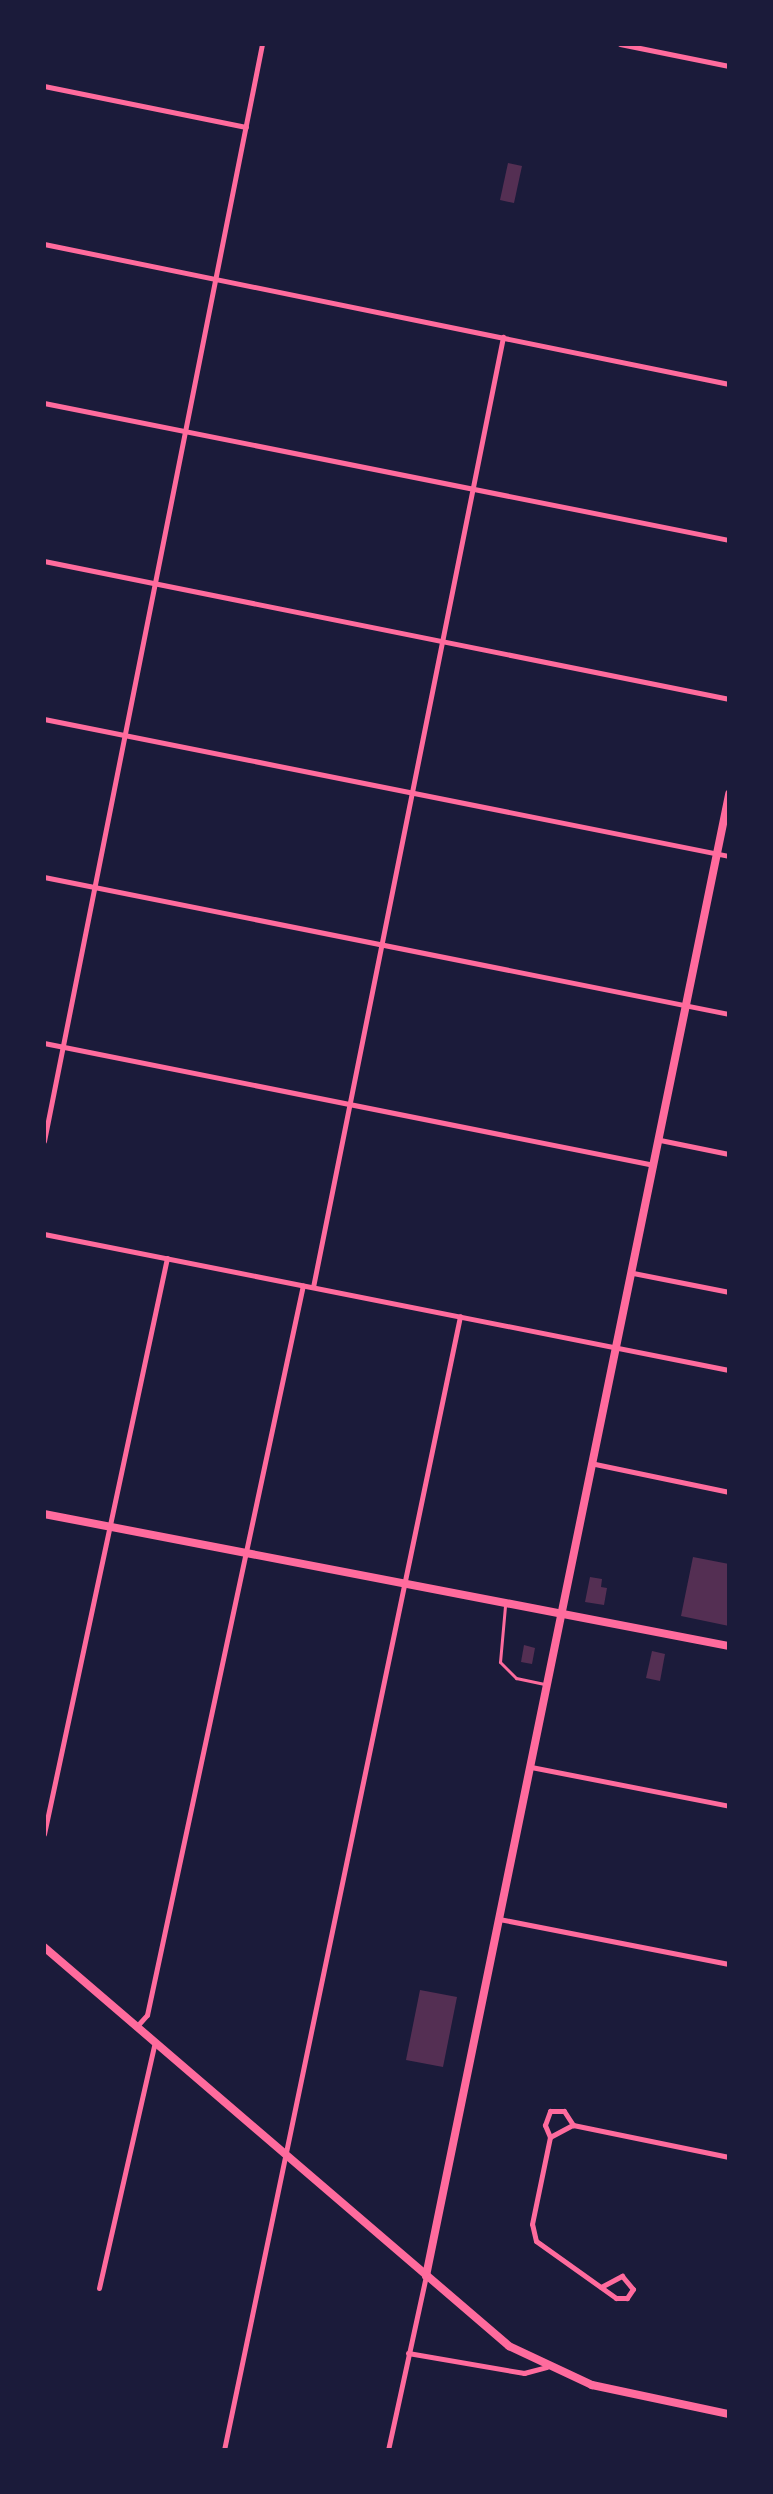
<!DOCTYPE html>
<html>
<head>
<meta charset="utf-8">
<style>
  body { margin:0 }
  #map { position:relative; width:773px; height:2494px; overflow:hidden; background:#1b1b3a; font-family:"Source Sans 3",sans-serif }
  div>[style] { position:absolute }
  .building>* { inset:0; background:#542f53 }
  .service>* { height:3px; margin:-1.5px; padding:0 1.5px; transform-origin:1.5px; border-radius:1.5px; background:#ff6b9d }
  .minor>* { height:5px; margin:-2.5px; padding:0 2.5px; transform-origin:2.5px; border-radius:2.5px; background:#ff6b9d }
  .secondary>* { height:8px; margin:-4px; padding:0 4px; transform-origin:4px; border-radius:4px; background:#ff6b9d }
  span { translate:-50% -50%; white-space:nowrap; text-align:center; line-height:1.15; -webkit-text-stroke:6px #1b1b3a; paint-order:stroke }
  .frame { position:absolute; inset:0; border:46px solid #1b1b3a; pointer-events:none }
</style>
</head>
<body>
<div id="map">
  <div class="building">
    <i style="clip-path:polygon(508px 163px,522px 166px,514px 203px,500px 200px)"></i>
    <i style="clip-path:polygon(693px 1557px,729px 1564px,729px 1626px,681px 1616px)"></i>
    <i style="clip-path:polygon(590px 1577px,602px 1579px,601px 1587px,607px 1588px,604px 1605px,585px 1602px)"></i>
    <i style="clip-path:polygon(524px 1645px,535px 1648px,532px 1664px,521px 1662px)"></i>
    <i style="clip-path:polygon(652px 1651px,665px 1654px,660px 1681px,646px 1678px)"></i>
    <i style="clip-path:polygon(420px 1990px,457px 1997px,443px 2067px,406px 2060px)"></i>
  </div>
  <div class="service">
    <i style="left:505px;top:1606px;width:56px;rotate:95.1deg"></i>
    <i style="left:500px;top:1662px;width:23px;rotate:45deg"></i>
    <i style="left:516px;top:1678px;width:29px;rotate:12deg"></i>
  </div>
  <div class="minor">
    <i style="left:620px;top:44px;width:111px;rotate:11.4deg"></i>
    <i style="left:44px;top:86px;width:206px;rotate:11.5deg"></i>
    <i style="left:44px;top:244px;width:699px;rotate:11.55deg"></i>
    <i style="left:44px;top:403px;width:699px;rotate:11.31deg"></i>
    <i style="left:44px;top:561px;width:699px;rotate:11.39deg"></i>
    <i style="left:44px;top:719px;width:699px;rotate:11.31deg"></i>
    <i style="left:44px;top:877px;width:699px;rotate:11.31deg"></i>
    <i style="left:44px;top:1043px;width:622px;rotate:11.31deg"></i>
    <i style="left:660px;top:1140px;width:70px;rotate:11.5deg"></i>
    <i style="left:44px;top:1141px;width:1118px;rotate:-78.76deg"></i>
    <i style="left:44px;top:1234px;width:698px;rotate:11.23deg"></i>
    <i style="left:633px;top:1273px;width:98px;rotate:11.2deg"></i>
    <i style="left:313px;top:1287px;width:969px;rotate:-78.69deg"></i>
    <i style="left:595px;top:1464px;width:137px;rotate:11.8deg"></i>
    <i style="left:531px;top:1767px;width:202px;rotate:11.1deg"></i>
    <i style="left:44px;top:1834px;width:589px;rotate:-77.95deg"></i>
    <i style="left:499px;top:1919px;width:234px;rotate:11.1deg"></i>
    <i style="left:137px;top:2026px;width:15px;rotate:-48deg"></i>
    <i style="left:147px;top:2015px;width:746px;rotate:-77.94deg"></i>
    <i style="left:550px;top:2137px;width:13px;rotate:-113deg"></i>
    <i style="left:545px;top:2125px;width:15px;rotate:-70deg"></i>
    <i style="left:550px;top:2111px;width:14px"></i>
    <i style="left:564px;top:2111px;width:17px;rotate:57deg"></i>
    <i style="left:601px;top:2287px;width:24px;rotate:-28deg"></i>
    <i style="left:622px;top:2276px;width:17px;rotate:50deg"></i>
    <i style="left:633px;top:2289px;width:11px;rotate:124deg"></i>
    <i style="left:627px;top:2298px;width:11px;rotate:180deg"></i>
    <i style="left:616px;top:2298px;width:98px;rotate:-144.5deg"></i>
    <i style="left:536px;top:2241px;width:17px;rotate:-103deg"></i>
    <i style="left:532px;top:2224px;width:89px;rotate:-78.3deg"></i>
    <i style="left:550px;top:2137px;width:26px;rotate:-28deg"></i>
    <i style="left:573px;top:2125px;width:159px;rotate:11.6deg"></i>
    <i style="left:99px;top:2288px;width:252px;rotate:-77.2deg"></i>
    <i style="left:408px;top:2353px;width:118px;rotate:9.8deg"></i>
    <i style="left:524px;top:2373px;width:23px;rotate:-15deg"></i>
    <i style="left:224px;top:2450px;width:1158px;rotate:-78.24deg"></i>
    <i style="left:388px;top:2450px;width:178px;rotate:-77.7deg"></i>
  </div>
  <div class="secondary">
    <i style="left:44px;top:1514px;width:698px;rotate:10.91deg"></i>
    <i style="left:44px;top:1947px;width:613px;rotate:40.63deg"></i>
    <i style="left:509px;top:2346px;width:92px;rotate:25.2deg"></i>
    <i style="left:592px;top:2385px;width:140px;rotate:12deg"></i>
    <i style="left:426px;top:2276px;width:1513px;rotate:-78.44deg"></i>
  </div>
  <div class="frame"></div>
</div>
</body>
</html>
